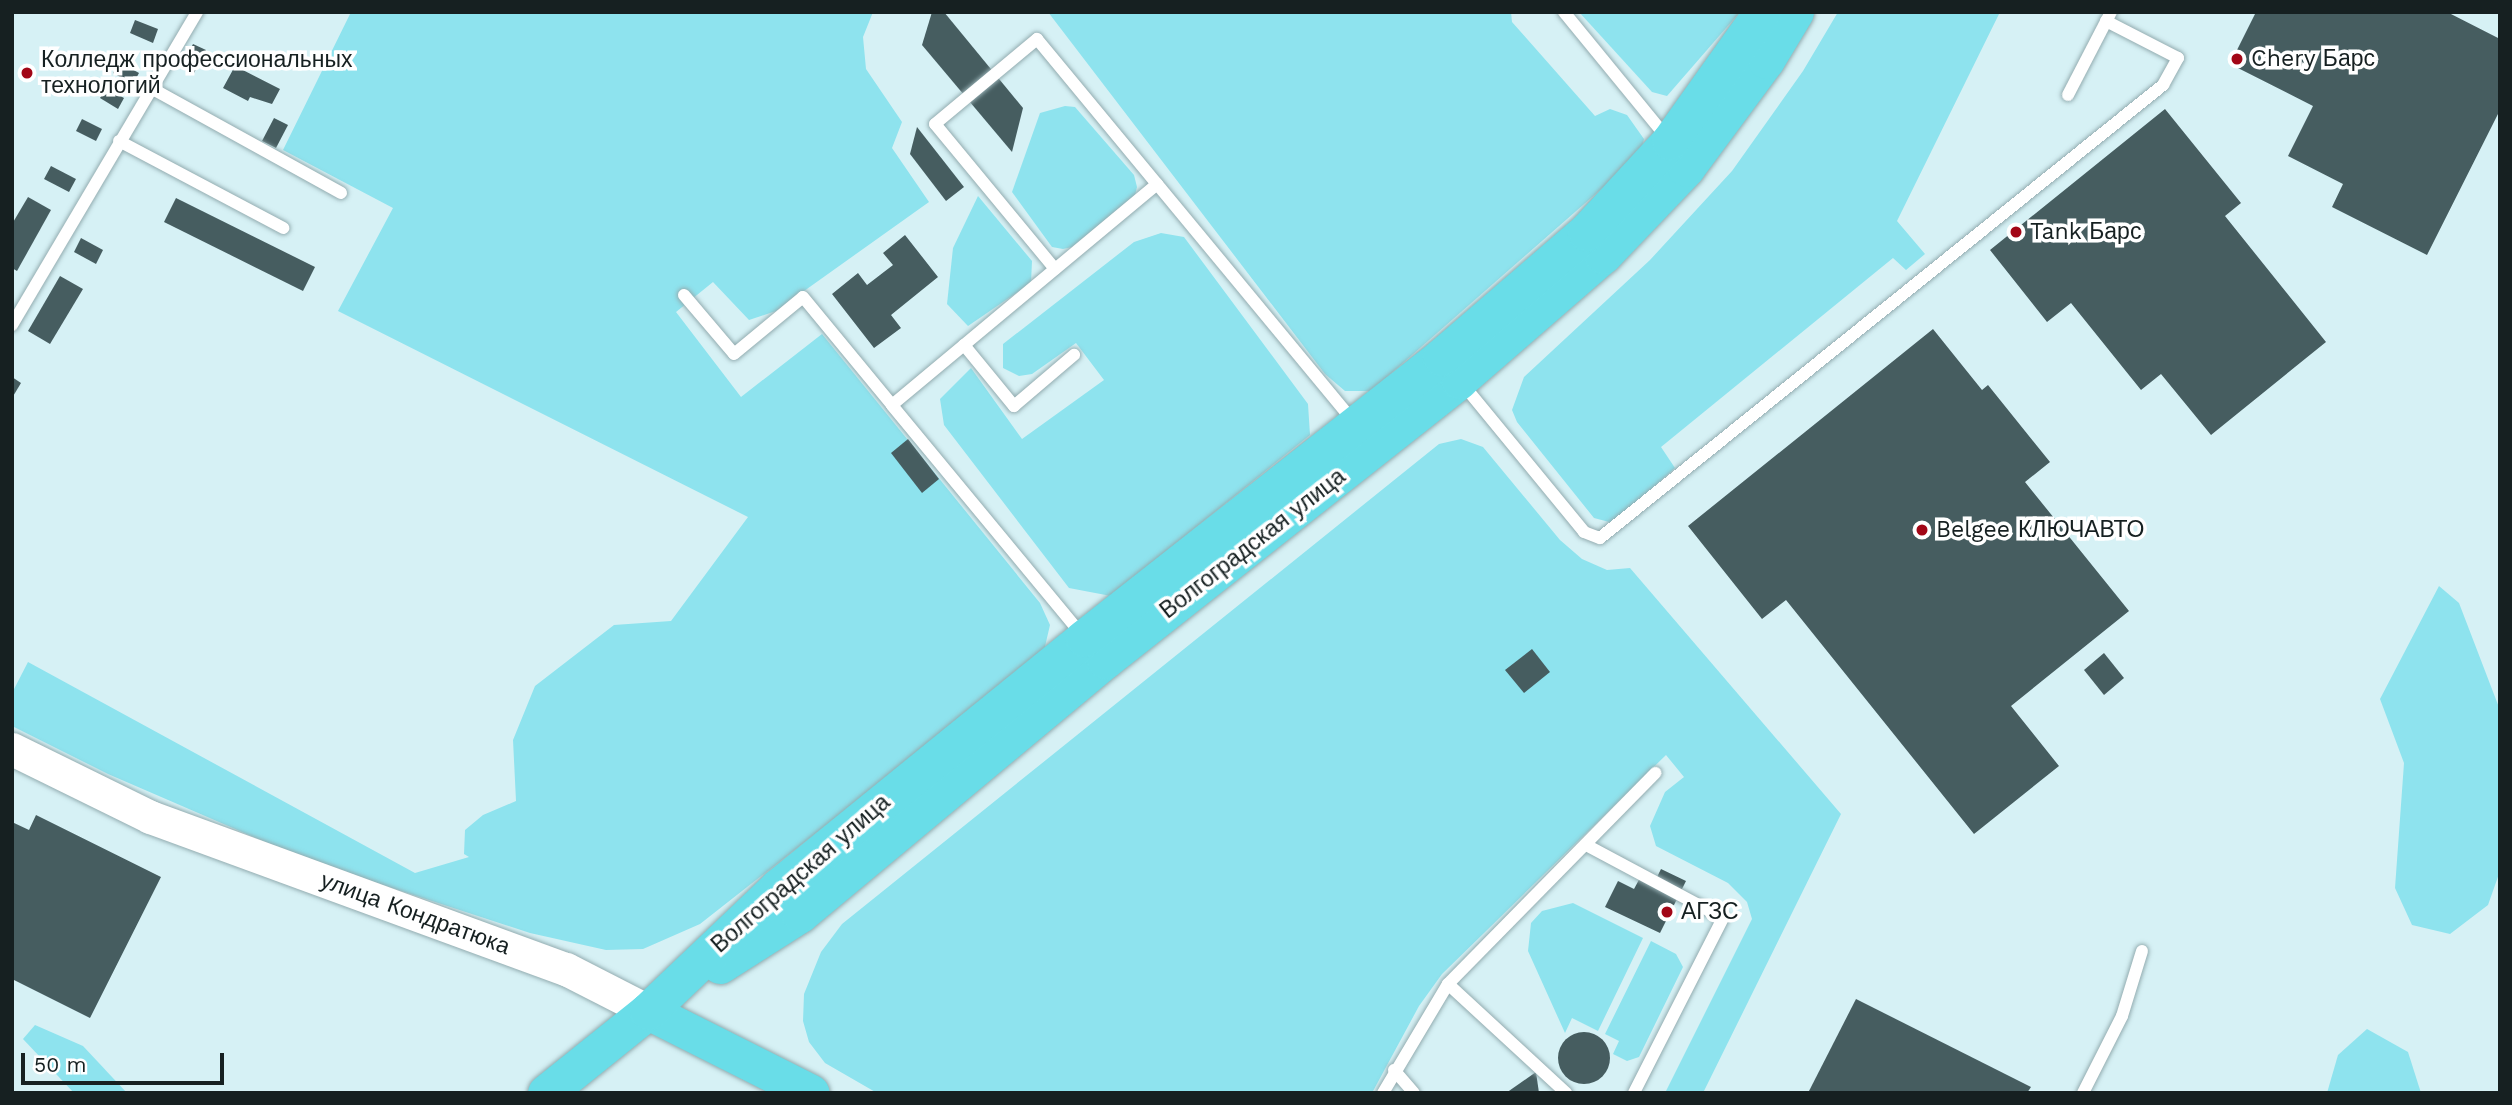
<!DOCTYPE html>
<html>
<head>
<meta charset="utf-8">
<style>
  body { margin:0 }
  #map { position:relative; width:2512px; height:1105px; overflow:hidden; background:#d6f1f5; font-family:"Work Sans",sans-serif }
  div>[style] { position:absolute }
  .green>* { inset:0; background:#8ee3ee }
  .building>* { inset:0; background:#465d60 }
  .round { border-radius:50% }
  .roads { filter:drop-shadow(0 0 2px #93acb0) drop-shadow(0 0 2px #93acb0) }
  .lane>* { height:12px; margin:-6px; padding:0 6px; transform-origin:6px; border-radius:6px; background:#fff }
  .secondary>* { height:33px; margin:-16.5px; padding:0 16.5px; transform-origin:16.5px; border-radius:16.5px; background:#fff }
  .primary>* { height:37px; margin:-18.5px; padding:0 18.5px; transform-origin:18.5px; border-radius:18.5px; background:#69dde8 }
  .dots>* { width:19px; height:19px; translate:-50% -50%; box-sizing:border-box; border:4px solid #fff; border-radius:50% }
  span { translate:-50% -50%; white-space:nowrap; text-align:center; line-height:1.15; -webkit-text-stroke:7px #fff; paint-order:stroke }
  .poi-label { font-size:23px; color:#162021 }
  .left { translate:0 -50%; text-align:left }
  .street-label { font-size:23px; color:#162021 }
  .frame { position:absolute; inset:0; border:14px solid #162021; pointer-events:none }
  .scale { position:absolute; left:21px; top:1053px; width:203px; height:32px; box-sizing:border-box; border:4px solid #162021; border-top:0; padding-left:9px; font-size:21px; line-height:24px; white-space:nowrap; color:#162021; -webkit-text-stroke:5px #fff; paint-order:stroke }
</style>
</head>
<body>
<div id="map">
  <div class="green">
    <i style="clip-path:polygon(351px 12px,873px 12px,863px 37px,866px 69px,902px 122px,892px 148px,929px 202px,776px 311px,749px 320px,713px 282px,676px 312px,741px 397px,822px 334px,1040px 603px,1050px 625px,1043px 655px,700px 924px,643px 949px,606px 950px,530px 933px,377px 883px,272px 845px,108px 774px,12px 726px,12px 693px,28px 662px,415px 873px,469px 857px,464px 854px,465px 830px,483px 815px,516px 801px,513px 740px,535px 686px,614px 625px,671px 621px,748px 517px,338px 311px,393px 208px,283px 150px)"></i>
    <i style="clip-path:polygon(1048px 12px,1511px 12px,1512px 22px,1595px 116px,1610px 109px,1627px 115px,1644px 139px,1640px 155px,1371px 391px,1345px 391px,1325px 374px)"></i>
    <i style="clip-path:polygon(1579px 12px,1740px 12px,1667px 96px,1652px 92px)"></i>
    <i style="clip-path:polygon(1838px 12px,2000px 12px,1897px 221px,1925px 254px,1906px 270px,1893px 258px,1661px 447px,1675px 468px,1613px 523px,1594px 518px,1517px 422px,1512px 410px,1524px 377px,1650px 260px,1732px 171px,1803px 71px)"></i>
    <i style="clip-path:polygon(1065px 106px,1075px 107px,1134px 175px,1137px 187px,1135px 195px,1072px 247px,1063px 249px,1052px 247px,1012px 192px,1040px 113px)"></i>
    <i style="clip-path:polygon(978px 196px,1032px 261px,1031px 283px,968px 326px,947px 304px,953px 248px)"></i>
    <i style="clip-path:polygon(1161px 233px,1184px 237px,1308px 404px,1310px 435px,1111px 596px,1069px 588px,944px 425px,940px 399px,971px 368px,1022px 439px,1104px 380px,1076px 343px,1032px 374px,1019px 376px,1003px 368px,1003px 344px,1134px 242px)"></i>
    <i style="clip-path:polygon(1461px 439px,1483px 447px,1560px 540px,1582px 559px,1607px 570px,1630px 568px,1841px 814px,1703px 1093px,1665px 1093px,1752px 919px,1747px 902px,1728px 883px,1656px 846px,1650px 826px,1665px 792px,1684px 777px,1666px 755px,1442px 974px,1419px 1006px,1372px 1093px,877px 1093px,825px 1063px,809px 1042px,803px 1021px,804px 994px,821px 952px,842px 924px,1439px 444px)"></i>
    <i style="clip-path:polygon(2439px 586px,2459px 603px,2500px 710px,2500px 871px,2488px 905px,2450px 934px,2412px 925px,2395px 888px,2404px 763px,2380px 699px)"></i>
    <i style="clip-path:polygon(1573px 903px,1643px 938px,1598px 1031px,1572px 1018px,1565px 1033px,1528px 951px,1531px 923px,1542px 911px)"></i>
    <i style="clip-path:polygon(1651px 941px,1676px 954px,1683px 967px,1639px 1057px,1627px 1061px,1613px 1054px,1619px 1041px,1605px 1034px)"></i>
    <i style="clip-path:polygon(35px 1025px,83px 1046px,127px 1093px,74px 1093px,23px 1039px)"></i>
    <i style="clip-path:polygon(2367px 1029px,2408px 1052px,2421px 1093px,2327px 1093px,2338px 1055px)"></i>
  </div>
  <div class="building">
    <i style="clip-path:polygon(932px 12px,944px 12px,1023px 108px,1012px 152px,922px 45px)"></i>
    <i style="clip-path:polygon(2256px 12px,2447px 12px,2500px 39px,2500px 110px,2427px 255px,2332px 207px,2343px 184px,2288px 156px,2313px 106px,2230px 64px)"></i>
    <i style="clip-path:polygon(135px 20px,158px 29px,153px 43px,130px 33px)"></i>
    <i style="clip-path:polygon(193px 44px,206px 50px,194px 73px,181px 67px)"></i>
    <i style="clip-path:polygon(119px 62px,139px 73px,133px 84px,113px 73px)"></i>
    <i style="clip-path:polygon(235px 66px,280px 89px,272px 104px,250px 97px,248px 101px,223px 88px)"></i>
    <i style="clip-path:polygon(106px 88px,124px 98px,118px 109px,100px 98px)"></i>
    <i style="clip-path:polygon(2165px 109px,2241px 203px,2225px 216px,2326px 342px,2211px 435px,2161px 374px,2141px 390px,2071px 303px,2047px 322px,1990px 250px)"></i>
    <i style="clip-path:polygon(274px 118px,288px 125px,276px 148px,262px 141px)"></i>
    <i style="clip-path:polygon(82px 119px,102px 129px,96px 141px,76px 131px)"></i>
    <i style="clip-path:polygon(917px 127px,964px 187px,946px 201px,910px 154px)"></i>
    <i style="clip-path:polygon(51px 166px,76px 179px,69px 192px,44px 179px)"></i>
    <i style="clip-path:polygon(28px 197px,51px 210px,17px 271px,12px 268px,12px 224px)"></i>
    <i style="clip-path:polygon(176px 198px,315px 267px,303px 291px,164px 222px)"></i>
    <i style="clip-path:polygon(905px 235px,938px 277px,891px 315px,901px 328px,874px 348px,832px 294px,858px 273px,867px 285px,893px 265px,883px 253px)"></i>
    <i style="clip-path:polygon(81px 238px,103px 250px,96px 264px,74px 252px)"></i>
    <i style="clip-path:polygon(60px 276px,83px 289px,50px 344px,28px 331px)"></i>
    <i style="clip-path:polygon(1933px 329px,1982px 390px,1988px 385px,2050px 462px,2025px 482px,2129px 611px,2011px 706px,2059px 766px,1974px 834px,1786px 600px,1762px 619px,1688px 526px)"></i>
    <i style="clip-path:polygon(12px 377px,21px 383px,12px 398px)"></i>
    <i style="clip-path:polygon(908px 439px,939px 479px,922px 493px,891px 453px)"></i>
    <i style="clip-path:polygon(1532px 649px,1550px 672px,1524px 693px,1505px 670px)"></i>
    <i style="clip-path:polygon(2104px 653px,2124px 678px,2104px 695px,2084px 670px)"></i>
    <i style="clip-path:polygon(36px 815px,161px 877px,90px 1018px,12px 979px,12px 822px,29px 830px)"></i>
    <i style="clip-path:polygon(1661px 869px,1686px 881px,1660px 933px,1605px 907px,1618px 881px,1634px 889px,1641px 876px,1654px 883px)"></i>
    <i style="clip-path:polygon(1856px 999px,2031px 1087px,2027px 1093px,1808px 1093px)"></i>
    <i class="round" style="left:1558px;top:1032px;width:52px;height:52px"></i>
    <i style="clip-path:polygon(1536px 1072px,1539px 1093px,1506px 1093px)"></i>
  </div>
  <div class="roads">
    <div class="lane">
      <i style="left:1564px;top:12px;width:163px;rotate:50.7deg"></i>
      <i style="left:151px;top:88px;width:217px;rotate:28.9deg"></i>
      <i style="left:2068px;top:95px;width:93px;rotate:-62.6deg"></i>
      <i style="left:119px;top:141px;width:186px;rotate:27.9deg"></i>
      <i style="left:1055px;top:269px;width:188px;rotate:-129.6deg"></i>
      <i style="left:935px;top:124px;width:133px;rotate:-39.8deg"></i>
      <i style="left:1037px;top:39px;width:188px;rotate:50.4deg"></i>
      <i style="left:684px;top:295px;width:77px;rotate:49.7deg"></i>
      <i style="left:734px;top:354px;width:89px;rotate:-39.6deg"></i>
      <i style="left:803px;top:297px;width:140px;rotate:50.5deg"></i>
      <i style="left:12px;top:325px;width:364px;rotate:-59.4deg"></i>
      <i style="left:964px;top:345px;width:79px;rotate:50.7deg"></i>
      <i style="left:1014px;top:406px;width:79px;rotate:-40.4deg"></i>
      <i style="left:1461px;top:382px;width:194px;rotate:50.6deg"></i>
      <i style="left:1584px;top:532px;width:17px;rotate:21deg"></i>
      <i style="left:1600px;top:538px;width:723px;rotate:-38.82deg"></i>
      <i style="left:2163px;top:85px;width:31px;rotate:-61deg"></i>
      <i style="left:2178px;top:58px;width:81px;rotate:-152.8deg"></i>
      <i style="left:1082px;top:635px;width:298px;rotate:-129.6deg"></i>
      <i style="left:892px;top:405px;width:345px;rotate:-39.8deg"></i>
      <i style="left:1157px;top:184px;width:308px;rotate:50.4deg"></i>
      <i style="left:1588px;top:846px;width:153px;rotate:28.1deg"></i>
      <i style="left:1723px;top:918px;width:196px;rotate:117deg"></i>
      <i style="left:1448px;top:984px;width:161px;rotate:42.7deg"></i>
      <i style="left:1394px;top:1070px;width:30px;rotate:49deg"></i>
      <i style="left:1383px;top:1093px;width:127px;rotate:-59.2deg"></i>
      <i style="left:1448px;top:984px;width:296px;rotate:-45.5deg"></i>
      <i style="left:2083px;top:1093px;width:86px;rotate:-63.1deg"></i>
      <i style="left:2122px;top:1016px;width:68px;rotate:-72.9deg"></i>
    </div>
    <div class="secondary">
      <i style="left:12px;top:749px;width:154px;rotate:26.2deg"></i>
      <i style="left:150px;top:817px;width:443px;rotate:20.1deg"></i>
      <i style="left:566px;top:969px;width:92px;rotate:27.1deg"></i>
    </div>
    <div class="primary">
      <i style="left:720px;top:965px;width:95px;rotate:-32.5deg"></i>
      <i style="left:800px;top:914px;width:397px;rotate:-39.8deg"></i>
      <i style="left:1105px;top:660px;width:451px;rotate:-38.3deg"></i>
      <i style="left:1459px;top:380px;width:191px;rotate:-41deg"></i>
      <i style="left:1603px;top:255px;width:120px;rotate:-46.3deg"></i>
      <i style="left:1686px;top:168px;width:134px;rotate:-53.5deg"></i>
      <i style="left:1766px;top:60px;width:56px;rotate:-58.9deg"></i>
      <i style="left:648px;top:1011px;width:182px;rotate:26.7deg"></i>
      <i style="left:546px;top:1093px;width:131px;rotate:-38.8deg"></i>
      <i style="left:648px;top:1011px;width:180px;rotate:-43.6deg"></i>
      <i style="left:778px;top:887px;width:395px;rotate:-39.1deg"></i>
      <i style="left:1084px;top:638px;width:454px;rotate:-38.2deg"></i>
      <i style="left:1441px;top:357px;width:191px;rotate:-40.8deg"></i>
      <i style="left:1586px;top:232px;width:124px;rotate:-47.3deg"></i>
      <i style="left:1670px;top:141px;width:158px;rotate:-54.5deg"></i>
    </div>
  </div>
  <div class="dots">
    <i style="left:2237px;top:59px;background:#a20616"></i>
    <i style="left:27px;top:73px;background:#a20616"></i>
    <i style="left:2016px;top:232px;background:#a20616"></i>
    <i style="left:1922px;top:530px;background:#a20616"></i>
    <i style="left:1667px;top:912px;background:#a20616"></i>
  </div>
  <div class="poi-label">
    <span class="left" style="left:2251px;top:59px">Chery Барс</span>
    <span class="left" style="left:41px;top:73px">Колледж профессиональных<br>технологий</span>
    <span class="left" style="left:2030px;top:232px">Tank Барс</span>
    <span class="left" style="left:1936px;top:530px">Belgee КЛЮЧАВТО</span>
    <span class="left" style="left:1681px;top:912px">АГЗС</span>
  </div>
  <div class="street-label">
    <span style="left:1253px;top:544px;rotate:-38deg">Волгоградская улица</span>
    <span style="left:801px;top:874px;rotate:-41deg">Волгоградская улица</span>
    <span style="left:415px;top:914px;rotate:20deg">улица Кондратюка</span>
  </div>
  <div class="frame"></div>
  <div class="scale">50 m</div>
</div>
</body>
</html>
